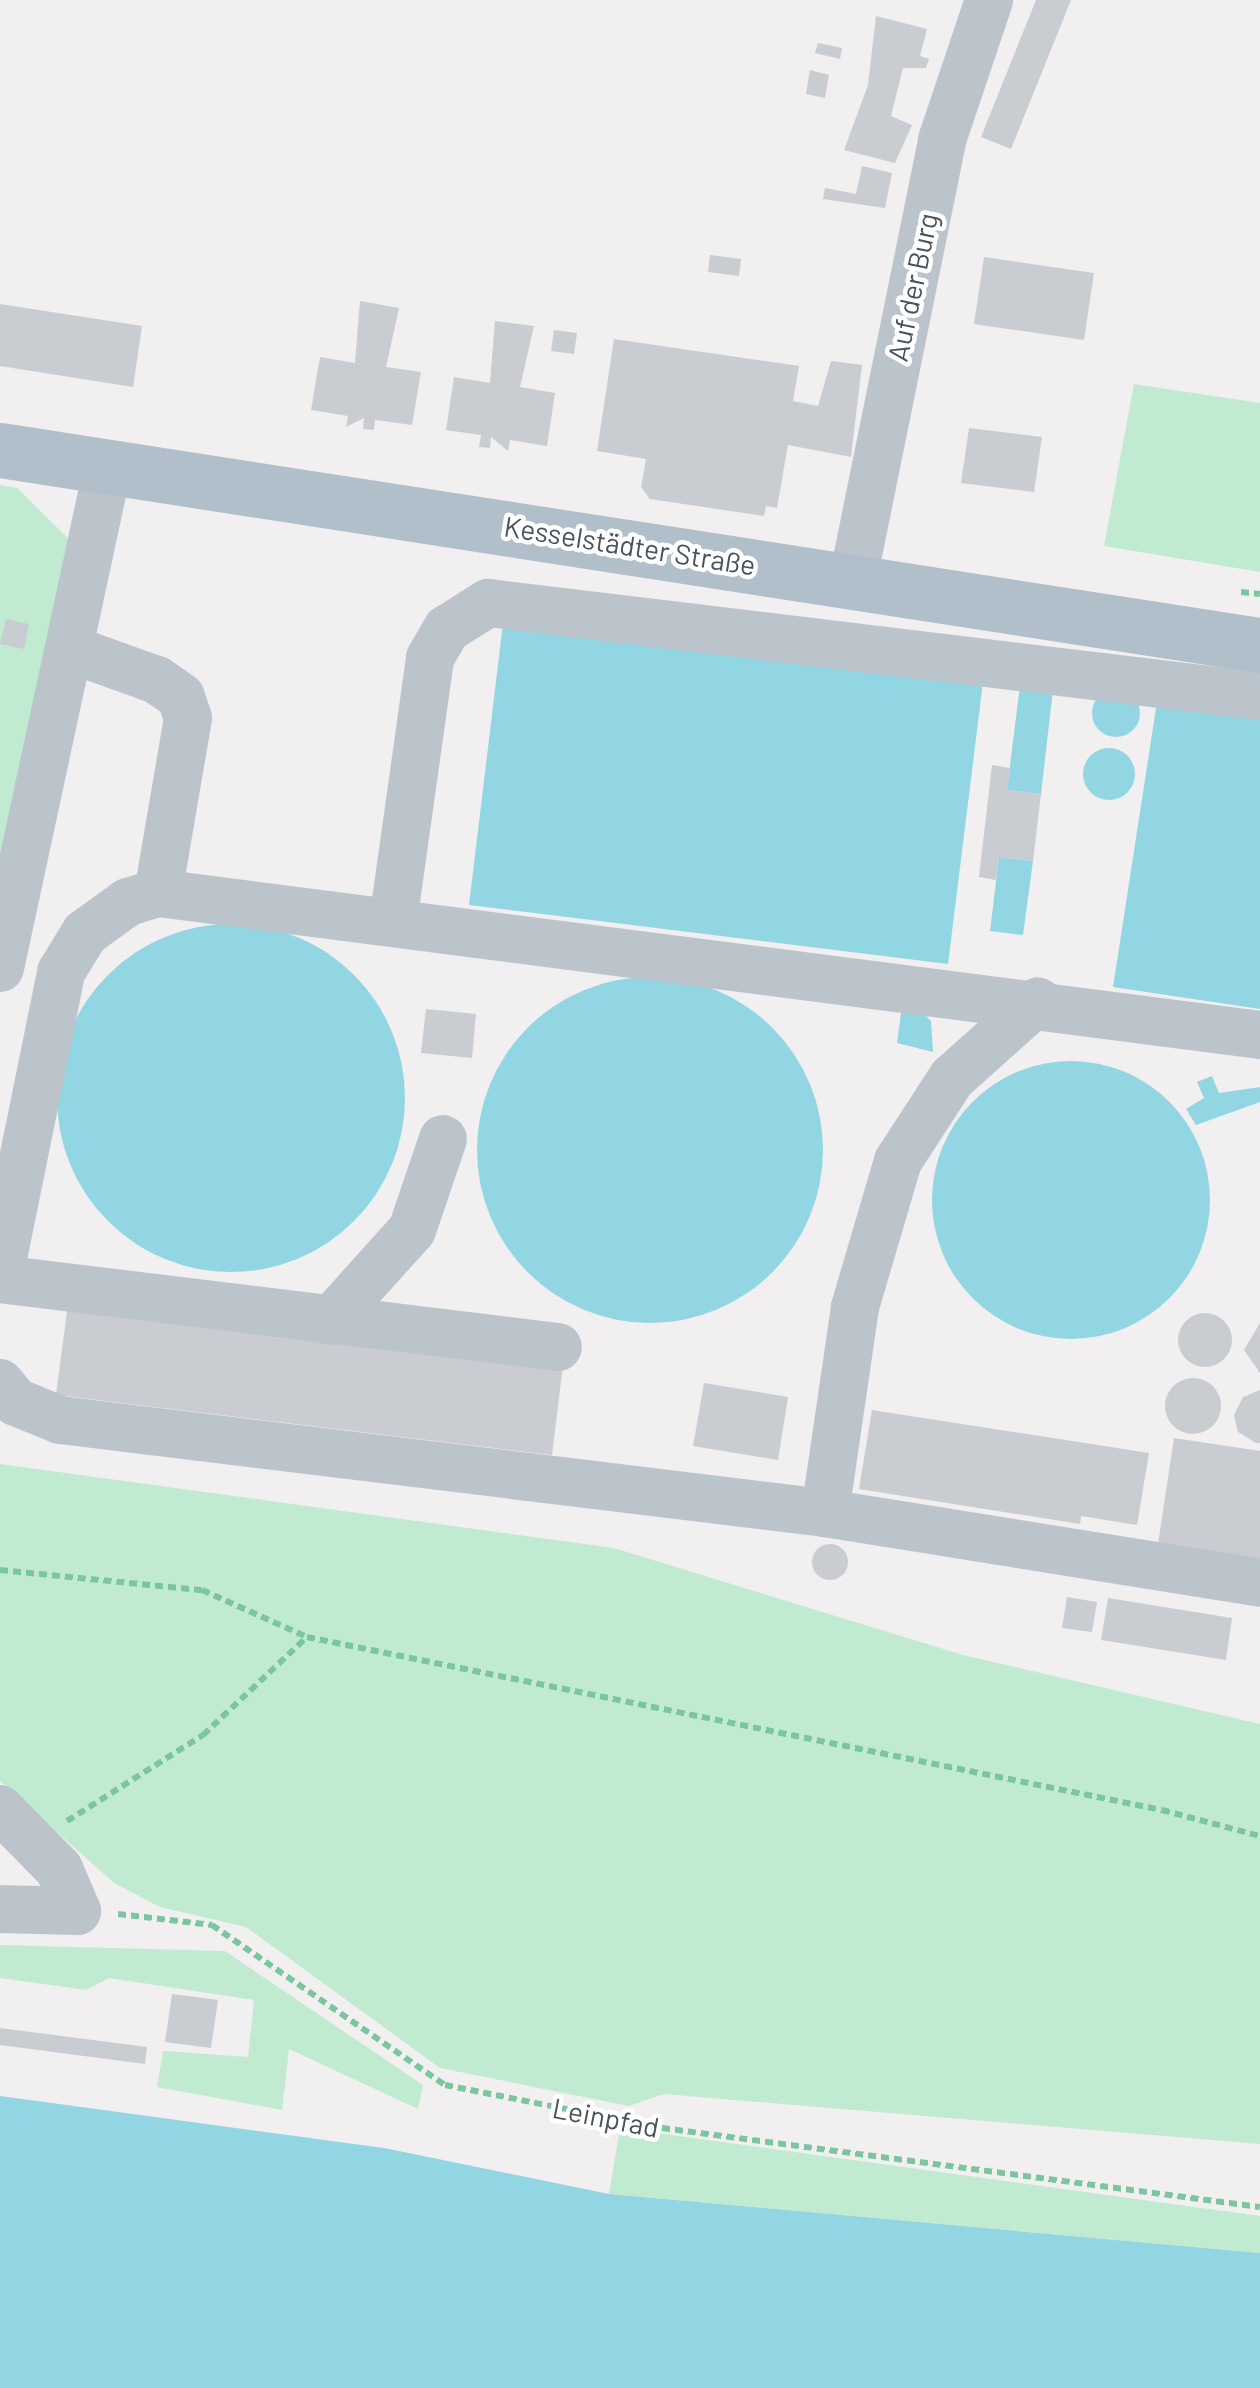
<!DOCTYPE html>
<html>
<head>
<meta charset="utf-8">
<style>
  body { margin:0 }
  #map { position:relative; width:1260px; height:2388px; overflow:hidden; background:#f1efef; font-family:Barlow,sans-serif }
  div>[style] { position:absolute }
  .green>* { inset:0; background:#c1ebd0 }
  .water>* { inset:0; background:#92d6e4 }
  .round { border-radius:50% }
  .building>* { inset:0; background:#c9ccd1 }
  .path>* { height:6px; margin-top:-3px; transform-origin:0; background:repeating-linear-gradient(90deg,#7cc69f 0 8px,transparent 0 13px) }
  .minor>* { height:48px; margin:-24px; padding:0 24px; transform-origin:24px; border-radius:24px; background:#bcc4cb }
  .major>* { height:55px; margin:-27.5px; padding:0 27.5px; transform-origin:27.5px; border-radius:27.5px; background:#b1bfcb }
  span { translate:-50% -50%; white-space:nowrap; text-align:center; line-height:1.15; -webkit-text-stroke:9px #fff; paint-order:stroke }
  .street-label { font-size:28px; color:#49535b }
</style>
</head>
<body>
<div id="map">
  <div class="green">
    <i style="clip-path:polygon(1134px 384px,1260px 403px,1260px 572px,1104px 546px)"></i>
    <i style="clip-path:polygon(0 485px,17px 488px,70px 540px,0 879px)"></i>
    <i style="clip-path:polygon(0 1464px,614px 1548px,963px 1655px,1260px 1724px,1260px 2144px,664px 2094px,629px 2106px,440px 2068px,246px 1927px,160px 1907px,114px 1883px,0 1781px)"></i>
    <i style="clip-path:polygon(0 1945px,225px 1951px,423px 2085px,418px 2109px,289px 2049px,282px 2110px,157px 2087px,163px 2051px,248px 2057px,254px 2000px,109px 1978px,86px 1990px,0 1978px)"></i>
    <i style="clip-path:polygon(620px 2128px,1260px 2216px,1260px 2253px,609px 2194px)"></i>
  </div>
  <div class="water">
    <i style="clip-path:polygon(504px 615px,984px 674px,948px 964px,469px 905px)"></i>
    <i style="clip-path:polygon(1021px 677px,1054px 681px,1041px 794px,1007px 790px)"></i>
    <i class="round" style="left:1092px;top:689px;width:48px;height:48px"></i>
    <i style="clip-path:polygon(1159px 689px,1260px 705px,1260px 1009px,1113px 987px)"></i>
    <i class="round" style="left:1083px;top:748px;width:52px;height:52px"></i>
    <i style="clip-path:polygon(999px 857px,1033px 861px,1023px 935px,990px 931px)"></i>
    <i class="round" style="left:57px;top:924px;width:348px;height:348px"></i>
    <i class="round" style="left:477px;top:977px;width:346px;height:346px"></i>
    <i style="clip-path:polygon(913px 1002px,931px 1021px,933px 1052px,897px 1043px,902px 1006px)"></i>
    <i class="round" style="left:932px;top:1061px;width:278px;height:278px"></i>
    <i style="clip-path:polygon(1212px 1076px,1219px 1093px,1260px 1087px,1260px 1102px,1196px 1125px,1186px 1109px,1204px 1098px,1197px 1082px)"></i>
    <i style="clip-path:polygon(0 2096px,384px 2148px,609px 2194px,1260px 2253px,1260px 2388px,0 2388px)"></i>
  </div>
  <div class="building">
    <i style="clip-path:polygon(1036px 0,1071px 0,1011px 149px,981px 137px)"></i>
    <i style="clip-path:polygon(876px 16px,927px 29px,920px 56px,929px 59px,926px 68px,903px 68px,891px 116px,912px 125px,895px 163px,844px 150px,868px 85px)"></i>
    <i style="clip-path:polygon(818px 43px,842px 48px,840px 59px,815px 53px)"></i>
    <i style="clip-path:polygon(810px 70px,829px 75px,825px 98px,806px 94px)"></i>
    <i style="clip-path:polygon(862px 166px,892px 173px,885px 208px,823px 199px,825px 188px,856px 194px)"></i>
    <i style="clip-path:polygon(710px 255px,741px 259px,739px 276px,708px 272px)"></i>
    <i style="clip-path:polygon(984px 257px,1094px 273px,1084px 340px,974px 324px)"></i>
    <i style="clip-path:polygon(360px 301px,399px 308px,386px 367px,421px 372px,412px 425px,375px 420px,374px 430px,363px 429px,364px 418px,346px 427px,348px 416px,311px 410px,320px 357px,355px 363px)"></i>
    <i style="clip-path:polygon(0 304px,142px 326px,133px 387px,0 366px)"></i>
    <i style="clip-path:polygon(495px 321px,534px 326px,520px 387px,555px 393px,547px 446px,510px 440px,508px 451px,491px 437px,490px 448px,479px 447px,481px 435px,446px 430px,454px 377px,490px 383px)"></i>
    <i style="clip-path:polygon(554px 330px,577px 333px,574px 354px,551px 351px)"></i>
    <i style="clip-path:polygon(614px 339px,799px 366px,793px 401px,818px 406px,831px 361px,862px 365px,851px 457px,788px 445px,777px 508px,766px 506px,764px 516px,650px 499px,641px 487px,646px 459px,597px 451px)"></i>
    <i style="clip-path:polygon(969px 428px,1042px 437px,1034px 492px,961px 483px)"></i>
    <i style="clip-path:polygon(6px 619px,29px 624px,24px 649px,0 644px)"></i>
    <i style="clip-path:polygon(992px 765px,1010px 768px,1007px 790px,1041px 794px,1033px 861px,999px 857px,996px 880px,979px 877px)"></i>
    <i style="clip-path:polygon(426px 1009px,476px 1014px,472px 1058px,421px 1053px)"></i>
    <i style="clip-path:polygon(68px 1304px,563px 1365px,552px 1455px,56px 1395px)"></i>
    <i class="round" style="left:1178px;top:1313px;width:54px;height:54px"></i>
    <i style="clip-path:polygon(1260px 1323px,1260px 1373px,1244px 1350px)"></i>
    <i class="round" style="left:1165px;top:1378px;width:56px;height:56px"></i>
    <i style="clip-path:polygon(704px 1383px,788px 1397px,778px 1460px,693px 1446px)"></i>
    <i style="clip-path:polygon(1260px 1390px,1260px 1443px,1256px 1443px,1238px 1432px,1234px 1415px,1243px 1397px)"></i>
    <i style="clip-path:polygon(872px 1410px,1149px 1453px,1137px 1525px,1081px 1516px,1080px 1524px,859px 1489px)"></i>
    <i style="clip-path:polygon(1174px 1438px,1260px 1451px,1260px 1567px,1157px 1551px)"></i>
    <i class="round" style="left:812px;top:1544px;width:36px;height:36px"></i>
    <i style="clip-path:polygon(1067px 1597px,1097px 1602px,1092px 1632px,1062px 1628px)"></i>
    <i style="clip-path:polygon(1108px 1598px,1232px 1618px,1226px 1660px,1101px 1640px)"></i>
    <i style="clip-path:polygon(172px 1994px,218px 2000px,211px 2048px,165px 2042px)"></i>
    <i style="clip-path:polygon(0 2028px,147px 2047px,145px 2064px,0 2045px)"></i>
  </div>
  <div class="path">
    <i style="left:1241px;top:592px;width:19px;rotate:6deg"></i>
    <i style="left:0;top:1570px;width:203px;rotate:5.7deg"></i>
    <i style="left:202px;top:1590px;width:115px;rotate:24.1deg"></i>
    <i style="left:307px;top:1637px;width:872px;rotate:11.44deg"></i>
    <i style="left:1162px;top:1810px;width:101px;rotate:14.9deg"></i>
    <i style="left:67px;top:1821px;width:161px;rotate:-32.3deg"></i>
    <i style="left:203px;top:1735px;width:143px;rotate:-43.3deg"></i>
    <i style="left:118px;top:1914px;width:95px;rotate:6.7deg"></i>
    <i style="left:212px;top:1925px;width:283px;rotate:34.5deg"></i>
    <i style="left:445px;top:2085px;width:221px;rotate:11.2deg"></i>
    <i style="left:662px;top:2128px;width:603px;rotate:7.53deg"></i>
  </div>
  <div class="minor">
    <i style="left:853px;top:579px;width:448px;rotate:-78.5deg"></i>
    <i style="left:942px;top:140px;width:148px;rotate:-71.4deg"></i>
    <i style="left:73px;top:650px;width:89px;rotate:19.7deg"></i>
    <i style="left:157px;top:680px;width:29px;rotate:35deg"></i>
    <i style="left:181px;top:697px;width:22px;rotate:72deg"></i>
    <i style="left:188px;top:718px;width:178px;rotate:99.7deg"></i>
    <i style="left:158px;top:893px;width:1111px;rotate:7.34deg"></i>
    <i style="left:393px;top:922px;width:267px;rotate:-82deg"></i>
    <i style="left:430px;top:658px;width:34px;rotate:-60deg"></i>
    <i style="left:447px;top:629px;width:49px;rotate:-32.4deg"></i>
    <i style="left:488px;top:603px;width:778px;rotate:6.87deg"></i>
    <i style="left:0;top:968px;width:513px;rotate:-77.86deg"></i>
    <i style="left:0;top:1273px;width:307px;rotate:-78.5deg"></i>
    <i style="left:61px;top:972px;width:46px;rotate:-58.4deg"></i>
    <i style="left:85px;top:933px;width:53px;rotate:-35.8deg"></i>
    <i style="left:128px;top:902px;width:31px;rotate:-17deg"></i>
    <i style="left:0;top:1279px;width:562px;rotate:6.95deg"></i>
    <i style="left:330px;top:1321px;width:122px;rotate:-48deg"></i>
    <i style="left:412px;top:1230px;width:96px;rotate:-71.2deg"></i>
    <i style="left:0;top:1383px;width:25px;rotate:50deg"></i>
    <i style="left:16px;top:1402px;width:48px;rotate:22.2deg"></i>
    <i style="left:60px;top:1420px;width:771px;rotate:6.93deg"></i>
    <i style="left:825px;top:1513px;width:441px;rotate:9.1deg"></i>
    <i style="left:825px;top:1513px;width:208px;rotate:-81.7deg"></i>
    <i style="left:855px;top:1307px;width:152px;rotate:-73.6deg"></i>
    <i style="left:898px;top:1161px;width:99px;rotate:-57deg"></i>
    <i style="left:952px;top:1078px;width:115px;rotate:-41.8deg"></i>
    <i style="left:0;top:1809px;width:84px;rotate:45.5deg"></i>
    <i style="left:59px;top:1869px;width:46px;rotate:66.8deg"></i>
    <i style="left:77px;top:1911px;width:77px;rotate:-178.5deg"></i>
  </div>
  <div class="major">
    <i style="left:0;top:450px;width:1275px;rotate:8.8deg"></i>
  </div>
  <div class="street-label">
    <span style="left:912px;top:287px;rotate:-78deg">Auf der Burg</span>
    <span style="left:630px;top:545px;rotate:9deg">Kesselstädter Straße</span>
    <span style="left:606px;top:2117px;rotate:11deg">Leinpfad</span>
  </div>
</div>
</body>
</html>
